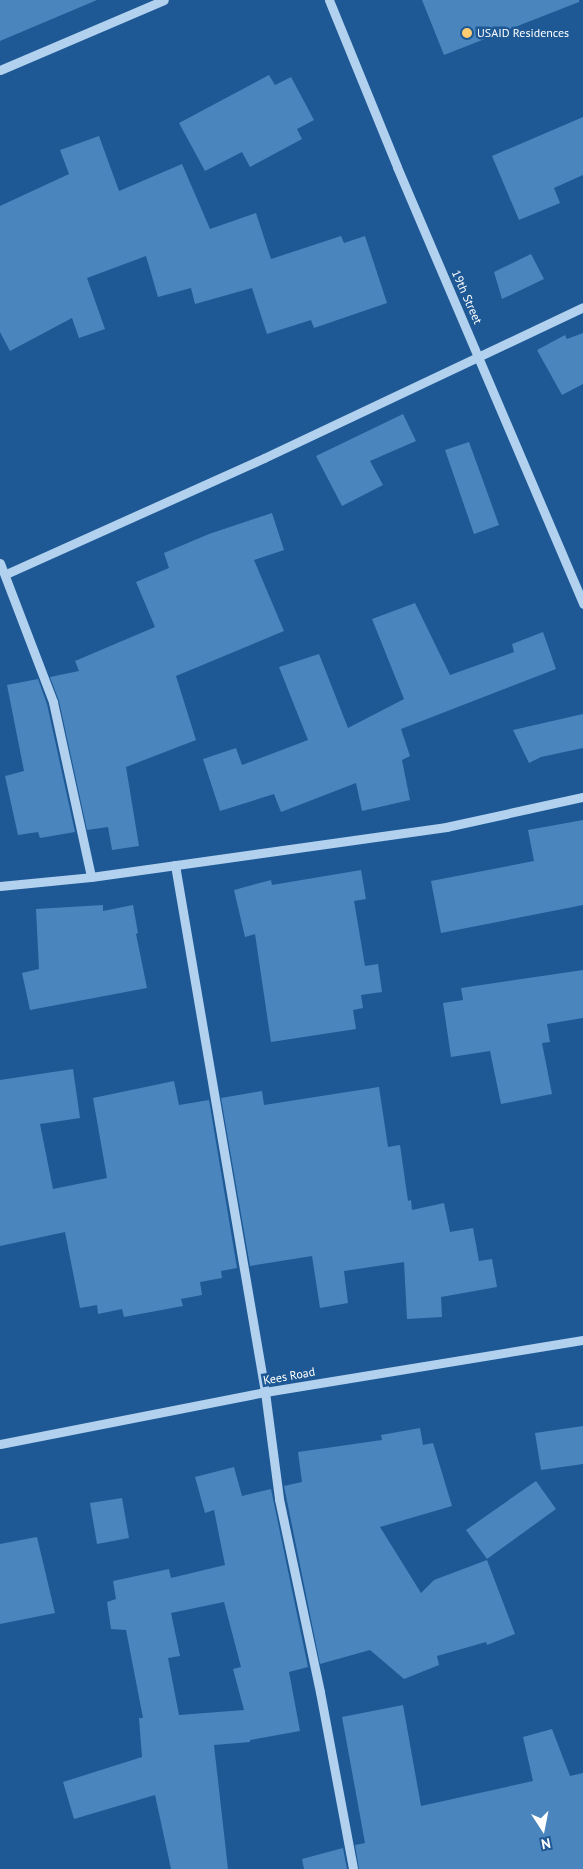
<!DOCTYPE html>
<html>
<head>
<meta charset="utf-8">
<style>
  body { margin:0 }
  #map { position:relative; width:583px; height:1869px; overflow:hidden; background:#1e5995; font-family:"PT Sans",sans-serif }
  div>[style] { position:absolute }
  .building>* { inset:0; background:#4a85bd }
  .minor>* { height:9px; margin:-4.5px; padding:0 4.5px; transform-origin:4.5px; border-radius:4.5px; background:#b1d1ef }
  .dots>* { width:14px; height:14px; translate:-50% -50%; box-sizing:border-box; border:2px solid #1e5995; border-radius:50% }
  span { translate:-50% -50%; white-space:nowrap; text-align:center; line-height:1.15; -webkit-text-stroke:5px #1e5995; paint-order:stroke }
  .poi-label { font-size:12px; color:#fff }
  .left { translate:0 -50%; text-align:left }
  .street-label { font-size:12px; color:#fff }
  .north { position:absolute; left:518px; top:1804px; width:50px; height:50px; -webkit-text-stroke:4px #1e5995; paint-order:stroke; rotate:169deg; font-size:14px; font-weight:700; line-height:20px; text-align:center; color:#fff }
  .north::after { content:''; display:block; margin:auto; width:18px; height:22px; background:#fff; clip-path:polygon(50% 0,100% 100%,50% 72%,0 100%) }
</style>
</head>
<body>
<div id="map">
  <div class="building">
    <i style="clip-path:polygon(0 0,97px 0,0 41px)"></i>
    <i style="clip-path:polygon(422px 0,579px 0,579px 2px,444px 55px)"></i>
    <i style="clip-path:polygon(269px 75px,275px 85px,291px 77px,314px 120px,297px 129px,302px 139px,250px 167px,242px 152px,205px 171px,179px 123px)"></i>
    <i style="clip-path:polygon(583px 117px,583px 175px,554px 188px,560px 203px,519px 220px,492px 156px)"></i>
    <i style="clip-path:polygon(99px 136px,119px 191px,182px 164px,210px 229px,256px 213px,271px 259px,341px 236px,344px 243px,365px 236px,387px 303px,314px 328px,311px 320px,267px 334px,252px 288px,195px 304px,191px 288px,158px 297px,146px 256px,87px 278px,105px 329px,79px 338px,72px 318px,10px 351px,0 332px,0 206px,69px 174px,60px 150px)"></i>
    <i style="clip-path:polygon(531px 254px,544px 279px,502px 299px,494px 272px)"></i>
    <i style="clip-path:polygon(583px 333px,583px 384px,562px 395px,537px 350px,565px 335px,567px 339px)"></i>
    <i style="clip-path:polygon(403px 414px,416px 441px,370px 461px,383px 485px,342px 506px,316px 456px)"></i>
    <i style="clip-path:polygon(469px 442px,499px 525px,474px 534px,445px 450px)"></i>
    <i style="clip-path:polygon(272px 513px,284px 550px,254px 560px,284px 631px,176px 676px,196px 740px,126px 767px,139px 846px,112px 850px,108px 827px,87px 830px,59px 701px,50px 677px,79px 671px,75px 661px,155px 627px,136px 582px,169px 568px,164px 553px,209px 534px)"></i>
    <i style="clip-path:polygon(415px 603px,450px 675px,514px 652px,512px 644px,543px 632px,556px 669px,401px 729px,410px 756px,402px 760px,410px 800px,362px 811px,356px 783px,281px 812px,274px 794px,220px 811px,203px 759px,236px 748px,242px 765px,308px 740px,279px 667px,319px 654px,348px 728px,404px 699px,372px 619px)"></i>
    <i style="clip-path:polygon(38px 679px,47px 704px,75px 832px,40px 838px,38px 832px,18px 835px,5px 776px,24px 771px,7px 685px)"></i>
    <i style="clip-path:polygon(583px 714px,583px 748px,541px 757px,529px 763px,513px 730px)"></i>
    <i style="clip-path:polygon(583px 820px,583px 905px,441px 933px,431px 881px,534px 861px,528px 830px)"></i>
    <i style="clip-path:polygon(361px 870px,366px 899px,354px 901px,365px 966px,378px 964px,382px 992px,361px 995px,363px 1008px,353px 1010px,356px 1029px,271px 1042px,255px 934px,245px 937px,234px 890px,271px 880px,272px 885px)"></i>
    <i style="clip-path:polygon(103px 905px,103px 911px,133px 905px,138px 933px,136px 934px,147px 988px,30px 1010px,22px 973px,39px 969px,36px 909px)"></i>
    <i style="clip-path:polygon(583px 970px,583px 1018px,547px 1024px,550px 1042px,542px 1043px,552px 1094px,501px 1104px,490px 1051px,451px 1057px,443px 1003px,463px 1000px,461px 988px)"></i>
    <i style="clip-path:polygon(73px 1069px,80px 1118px,40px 1124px,53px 1189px,107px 1178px,93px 1098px,174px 1081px,179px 1105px,209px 1100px,237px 1268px,221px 1271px,222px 1278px,200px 1282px,202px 1295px,181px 1299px,183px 1306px,124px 1317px,122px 1309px,98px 1314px,97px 1305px,80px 1308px,65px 1232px,0 1246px,0 1080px)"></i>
    <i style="clip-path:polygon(379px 1087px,388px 1147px,400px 1145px,408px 1201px,411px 1200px,412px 1210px,444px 1203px,450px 1232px,473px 1228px,479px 1261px,492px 1259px,497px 1287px,441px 1297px,442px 1317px,407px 1319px,404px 1262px,344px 1271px,348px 1303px,320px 1308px,312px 1256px,250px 1266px,221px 1098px,262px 1091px,264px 1105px)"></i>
    <i style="clip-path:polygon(583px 1426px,583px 1464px,541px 1470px,535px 1433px)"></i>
    <i style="clip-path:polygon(420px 1428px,423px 1445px,433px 1443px,452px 1506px,380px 1527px,421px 1593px,434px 1580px,487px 1560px,515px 1634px,487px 1645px,486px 1642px,437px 1656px,439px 1665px,404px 1679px,370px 1650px,320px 1664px,284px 1486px,302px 1482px,298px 1452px,382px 1440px,381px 1435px)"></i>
    <i style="clip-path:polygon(evenodd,234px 1467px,242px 1496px,271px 1489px,308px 1667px,289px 1672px,300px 1731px,250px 1740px,250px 1742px,214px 1745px,228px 1869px,171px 1869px,155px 1795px,74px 1819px,63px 1782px,142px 1757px,139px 1718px,143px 1718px,126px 1630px,111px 1629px,107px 1602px,116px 1599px,113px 1581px,169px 1569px,171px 1578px,225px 1565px,214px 1510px,205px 1513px,195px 1477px,234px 1467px,224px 1602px,241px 1667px,233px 1669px,244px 1710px,179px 1715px,168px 1658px,180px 1656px,171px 1613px,224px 1602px)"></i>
    <i style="clip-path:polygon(536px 1481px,556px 1509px,487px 1559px,466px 1530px)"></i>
    <i style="clip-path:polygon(122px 1498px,129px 1538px,97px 1544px,90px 1503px)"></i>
    <i style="clip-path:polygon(37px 1537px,55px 1613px,0 1624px,0 1544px)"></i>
    <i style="clip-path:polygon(403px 1705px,421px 1806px,533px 1781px,523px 1737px,552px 1729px,570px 1776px,583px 1773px,583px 1869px,359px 1869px,355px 1845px,365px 1843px,342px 1717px)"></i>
    <i style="clip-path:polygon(343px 1848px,347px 1869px,304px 1869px,302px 1859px)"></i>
  </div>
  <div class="minor">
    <i style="left:329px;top:0;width:180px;rotate:67.8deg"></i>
    <i style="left:397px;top:167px;width:475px;rotate:66.9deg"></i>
    <i style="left:0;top:70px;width:178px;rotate:-23.1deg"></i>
    <i style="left:0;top:563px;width:149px;rotate:69.1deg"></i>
    <i style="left:53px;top:702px;width:179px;rotate:77.7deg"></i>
    <i style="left:6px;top:574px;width:283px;rotate:-24.2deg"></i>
    <i style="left:264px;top:458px;width:353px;rotate:-25.3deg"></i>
    <i style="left:175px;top:865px;width:535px;rotate:80.31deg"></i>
    <i style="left:265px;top:1392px;width:108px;rotate:82.5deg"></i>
    <i style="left:279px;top:1499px;width:197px;rotate:78deg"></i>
    <i style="left:320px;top:1692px;width:180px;rotate:79.4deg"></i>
    <i style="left:0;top:886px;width:91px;rotate:-5.6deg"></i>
    <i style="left:91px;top:877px;width:359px;rotate:-8deg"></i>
    <i style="left:446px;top:827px;width:140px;rotate:-12.4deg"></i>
    <i style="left:0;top:1444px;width:270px;rotate:-11.1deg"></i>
    <i style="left:265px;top:1392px;width:322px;rotate:-9.3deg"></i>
  </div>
  <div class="dots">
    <i style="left:467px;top:33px;background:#fdcc70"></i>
  </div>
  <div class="poi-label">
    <span class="left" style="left:477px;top:33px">USAID Residences</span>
  </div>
  <div class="street-label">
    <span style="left:467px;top:297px;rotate:66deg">19th Street</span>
    <span style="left:289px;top:1376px;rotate:-10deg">Kees Road</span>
  </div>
  <div class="north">N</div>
</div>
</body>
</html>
